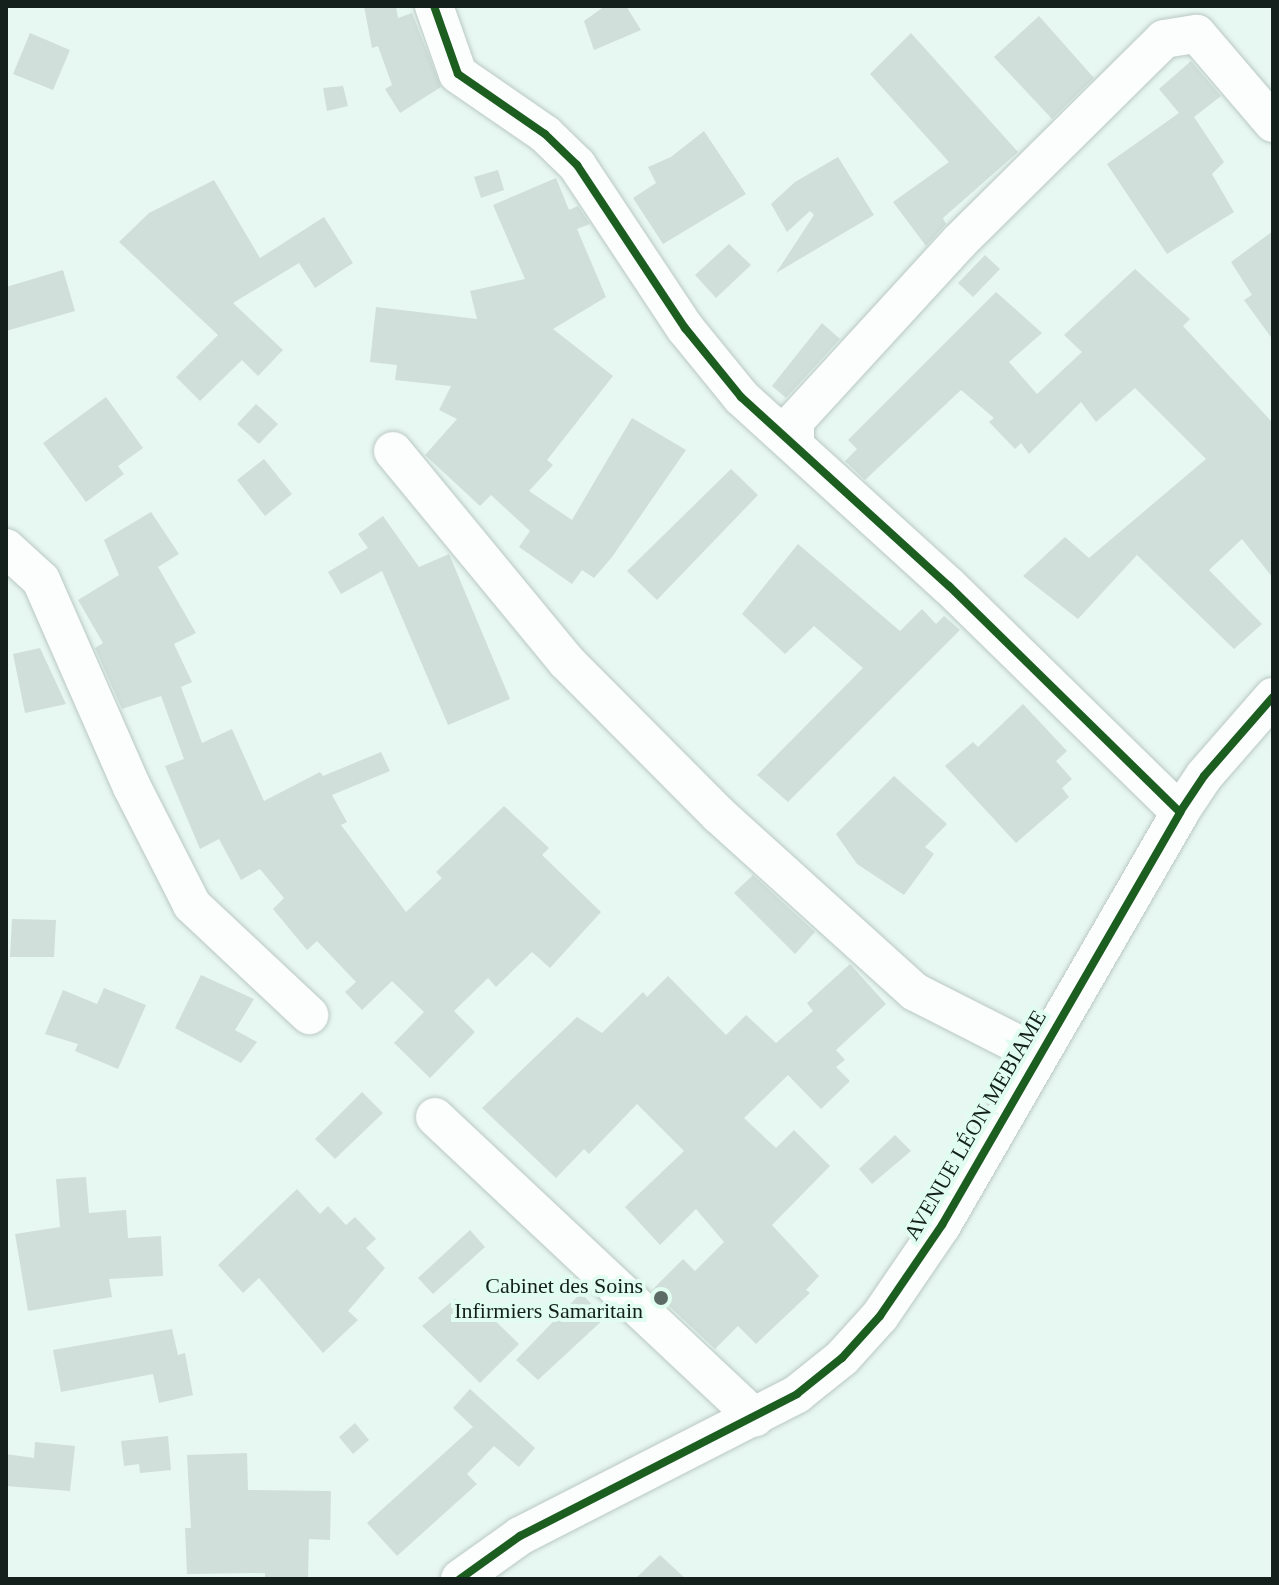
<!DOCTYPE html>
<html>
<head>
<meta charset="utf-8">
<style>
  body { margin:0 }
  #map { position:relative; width:1279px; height:1585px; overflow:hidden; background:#e7f7f1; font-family:"Times New Roman",serif }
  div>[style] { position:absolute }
  .building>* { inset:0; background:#d0dfd9 }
  .roads { filter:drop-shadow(0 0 2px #bac8c3) drop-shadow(0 0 2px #bac8c3) }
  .minor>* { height:38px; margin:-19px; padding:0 19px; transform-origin:19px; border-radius:19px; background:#fbfefd }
  .cycleway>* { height:8px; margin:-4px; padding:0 4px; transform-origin:4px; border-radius:4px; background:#1b5e20 }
  .dots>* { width:22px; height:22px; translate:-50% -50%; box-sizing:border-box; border:4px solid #e1fdf2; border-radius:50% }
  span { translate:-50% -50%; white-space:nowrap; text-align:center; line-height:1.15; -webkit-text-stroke:8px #e1fdf2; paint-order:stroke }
  .street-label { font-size:22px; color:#13201c }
  .poi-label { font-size:22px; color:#13201c }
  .right { translate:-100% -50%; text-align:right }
  .frame { position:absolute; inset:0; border:8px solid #13201c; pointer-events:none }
</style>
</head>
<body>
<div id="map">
  <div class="building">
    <i style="clip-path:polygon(364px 6px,396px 6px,398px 18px,412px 13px,441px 87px,400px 113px,385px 89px,392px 85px,378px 46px,372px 48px)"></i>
    <i style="clip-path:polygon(605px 6px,626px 6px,641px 30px,594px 50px,584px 21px)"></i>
    <i style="clip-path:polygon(1039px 16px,1094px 78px,1052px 119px,994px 57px)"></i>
    <i style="clip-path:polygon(30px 33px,70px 50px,53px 90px,13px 74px)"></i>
    <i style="clip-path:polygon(911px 33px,1018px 152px,943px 218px,946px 224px,926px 246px,893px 202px,949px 162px,870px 74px)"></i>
    <i style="clip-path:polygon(1191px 61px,1221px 96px,1194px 117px,1224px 162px,1212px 174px,1234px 212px,1167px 254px,1107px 164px,1179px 113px,1159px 89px)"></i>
    <i style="clip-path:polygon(343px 86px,348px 106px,327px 111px,323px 88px)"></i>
    <i style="clip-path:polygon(704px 131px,746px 194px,663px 244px,633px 198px,656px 183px,648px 167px,671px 157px)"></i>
    <i style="clip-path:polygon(838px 157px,874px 215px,776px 273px,814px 215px,810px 211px,787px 232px,771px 204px,795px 182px)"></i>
    <i style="clip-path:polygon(498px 170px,504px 190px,481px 198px,474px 177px)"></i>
    <i style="clip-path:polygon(556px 178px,569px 210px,578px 206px,590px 224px,577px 229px,606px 297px,553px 329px,613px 376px,547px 460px,553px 465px,529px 491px,572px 520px,632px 418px,686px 450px,612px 557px,594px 578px,582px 570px,572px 584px,519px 547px,530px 531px,491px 495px,480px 506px,425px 455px,457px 419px,439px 410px,451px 386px,395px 380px,397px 365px,370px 362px,376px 307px,477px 319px,470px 291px,525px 279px,493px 205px)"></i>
    <i style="clip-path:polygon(214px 180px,260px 258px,324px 217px,353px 263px,315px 288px,299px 263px,233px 303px,283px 350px,258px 376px,242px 360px,200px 401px,176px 377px,218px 335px,119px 242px,149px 213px)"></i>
    <i style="clip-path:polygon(1273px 231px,1273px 340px,1244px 300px,1252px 295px,1231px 262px)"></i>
    <i style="clip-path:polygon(729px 244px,751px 265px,716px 298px,695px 275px)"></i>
    <i style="clip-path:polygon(985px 255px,1000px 269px,973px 297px,958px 283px)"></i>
    <i style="clip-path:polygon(1135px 269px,1190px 319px,1183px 326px,1273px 423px,1273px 578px,1242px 539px,1209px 570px,1262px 624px,1234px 649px,1137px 555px,1078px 619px,1023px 576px,1065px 537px,1089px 558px,1206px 459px,1135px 388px,1096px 422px,1081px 402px,1029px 454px,1021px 443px,1015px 449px,989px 422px,994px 418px,961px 390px,865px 480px,845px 461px,857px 449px,848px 440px,996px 292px,1042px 333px,1009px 362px,1037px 394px,1082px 352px,1064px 335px)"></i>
    <i style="clip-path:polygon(63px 270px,75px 311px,6px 331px,6px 287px)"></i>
    <i style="clip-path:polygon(822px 323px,840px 339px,786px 398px,772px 386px)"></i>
    <i style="clip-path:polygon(106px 397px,143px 448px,118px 466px,124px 474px,86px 502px,43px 443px)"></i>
    <i style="clip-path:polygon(256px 404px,278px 424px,259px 444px,237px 424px)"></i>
    <i style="clip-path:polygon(264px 459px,292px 494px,265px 516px,237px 480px)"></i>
    <i style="clip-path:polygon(731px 469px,758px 495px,657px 600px,627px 571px)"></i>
    <i style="clip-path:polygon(151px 512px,179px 554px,158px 567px,196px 633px,174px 644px,192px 682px,181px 687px,202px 743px,232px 729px,264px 801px,320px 772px,323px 776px,381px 752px,390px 771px,332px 795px,347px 822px,341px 825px,406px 912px,442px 878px,436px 872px,504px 806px,549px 848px,542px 855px,601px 912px,550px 968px,532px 952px,496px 987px,488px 978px,454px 1011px,475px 1032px,430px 1078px,394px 1043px,424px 1012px,392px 981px,362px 1010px,345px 992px,356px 982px,317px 941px,307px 950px,273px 909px,284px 898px,260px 869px,241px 880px,219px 839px,200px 849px,165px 766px,184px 759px,161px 696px,122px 709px,95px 648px,103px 643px,78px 600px,119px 575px,104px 540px)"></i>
    <i style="clip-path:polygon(383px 516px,419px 567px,449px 554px,510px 699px,448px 725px,382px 571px,341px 594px,328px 572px,368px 548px,358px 534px)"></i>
    <i style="clip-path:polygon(798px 544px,900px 631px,922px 609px,936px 624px,944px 616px,960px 630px,788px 802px,757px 775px,863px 668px,814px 626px,785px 654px,742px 614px)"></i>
    <i style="clip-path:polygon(40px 648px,66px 704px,25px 713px,13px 654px)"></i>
    <i style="clip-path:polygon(1023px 704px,1067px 751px,1056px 761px,1072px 779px,1062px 788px,1069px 797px,1016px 843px,945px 766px,973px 742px,978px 747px)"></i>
    <i style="clip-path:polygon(894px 776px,947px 824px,925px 847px,934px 854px,904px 895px,857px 864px,836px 834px)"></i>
    <i style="clip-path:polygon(753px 875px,815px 932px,795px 954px,734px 893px)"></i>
    <i style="clip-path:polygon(12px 919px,56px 920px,54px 957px,10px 957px)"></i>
    <i style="clip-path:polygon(850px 964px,886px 1004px,836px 1050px,845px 1060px,836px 1067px,850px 1081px,821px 1109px,788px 1075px,744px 1118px,776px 1148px,794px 1130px,830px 1166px,772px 1225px,819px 1276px,806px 1290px,810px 1293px,756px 1344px,738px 1326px,715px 1349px,652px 1290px,683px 1259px,695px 1271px,724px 1242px,696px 1209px,660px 1245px,625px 1207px,684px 1151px,637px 1104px,589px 1154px,584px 1149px,556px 1178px,482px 1108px,577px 1017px,602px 1033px,643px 992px,647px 997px,668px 976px,726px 1035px,746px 1015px,776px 1043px,813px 1011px,807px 1003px)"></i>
    <i style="clip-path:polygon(201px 975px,254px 999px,235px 1030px,257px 1042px,241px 1063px,175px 1028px)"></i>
    <i style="clip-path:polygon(104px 988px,146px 1005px,118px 1069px,75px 1051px,78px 1044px,45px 1034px,63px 990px,97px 1004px)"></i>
    <i style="clip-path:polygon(362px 1092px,383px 1113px,335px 1159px,315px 1139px)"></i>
    <i style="clip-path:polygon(895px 1135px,911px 1151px,872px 1184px,859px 1169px)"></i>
    <i style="clip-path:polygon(86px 1177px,89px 1213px,126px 1210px,128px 1238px,161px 1236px,163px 1276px,109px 1279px,112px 1297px,28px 1311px,15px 1234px,60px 1227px,56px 1179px)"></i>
    <i style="clip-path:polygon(297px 1189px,320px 1214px,328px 1206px,346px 1225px,355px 1217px,376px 1239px,366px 1248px,385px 1268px,348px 1311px,358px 1320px,323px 1353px,259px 1278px,243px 1293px,218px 1265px)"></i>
    <i style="clip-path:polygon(470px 1230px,485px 1247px,433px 1294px,418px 1278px)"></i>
    <i style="clip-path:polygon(581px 1293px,605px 1318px,538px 1380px,516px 1360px)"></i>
    <i style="clip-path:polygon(455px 1299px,473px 1317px,482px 1308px,519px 1344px,480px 1383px,422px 1326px)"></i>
    <i style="clip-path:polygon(172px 1329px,178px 1355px,185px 1353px,193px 1395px,159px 1403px,153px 1374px,61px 1392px,53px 1350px)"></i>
    <i style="clip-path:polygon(470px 1389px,535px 1448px,519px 1467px,494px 1446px,467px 1474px,477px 1484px,397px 1556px,367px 1523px,473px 1427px,453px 1408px)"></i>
    <i style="clip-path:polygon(355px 1423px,369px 1440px,353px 1454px,339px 1437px)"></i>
    <i style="clip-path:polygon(168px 1436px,171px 1470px,140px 1473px,139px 1464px,124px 1466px,121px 1441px)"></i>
    <i style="clip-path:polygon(35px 1442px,75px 1446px,70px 1491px,6px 1486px,6px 1454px,34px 1458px)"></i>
    <i style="clip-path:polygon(247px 1453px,248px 1490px,331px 1491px,330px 1540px,309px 1539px,308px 1579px,265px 1579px,265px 1573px,187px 1574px,185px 1528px,191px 1528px,187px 1455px)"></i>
    <i style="clip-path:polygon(660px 1555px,686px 1579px,635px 1579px)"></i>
  </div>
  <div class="roads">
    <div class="minor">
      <i style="left:434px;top:6px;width:72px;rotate:70.6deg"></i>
      <i style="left:458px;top:74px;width:106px;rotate:34.6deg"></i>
      <i style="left:545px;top:134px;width:45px;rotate:44.1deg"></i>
      <i style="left:577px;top:165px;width:196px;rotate:56.5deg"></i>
      <i style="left:685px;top:328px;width:89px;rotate:50.9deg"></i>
      <i style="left:741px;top:397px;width:281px;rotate:42.3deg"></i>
      <i style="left:949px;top:586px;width:323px;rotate:44.4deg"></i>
      <i style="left:795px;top:443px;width:22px;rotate:-90deg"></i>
      <i style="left:795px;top:421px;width:244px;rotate:-47.5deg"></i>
      <i style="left:960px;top:241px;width:287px;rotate:-44.7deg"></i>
      <i style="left:1164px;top:39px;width:33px;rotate:-9deg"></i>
      <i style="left:1197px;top:34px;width:117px;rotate:49.5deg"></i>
      <i style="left:393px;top:451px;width:272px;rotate:50.5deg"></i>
      <i style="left:566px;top:661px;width:217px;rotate:45.2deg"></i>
      <i style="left:719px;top:815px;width:264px;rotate:42.1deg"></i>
      <i style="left:915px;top:992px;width:139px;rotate:26.9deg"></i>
      <i style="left:6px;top:548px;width:47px;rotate:42.4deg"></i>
      <i style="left:41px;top:580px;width:226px;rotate:66.3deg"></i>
      <i style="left:132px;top:787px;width:132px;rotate:63deg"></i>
      <i style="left:192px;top:905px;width:161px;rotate:43.2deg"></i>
      <i style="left:435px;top:1117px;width:439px;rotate:43.2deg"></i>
      <i style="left:460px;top:1579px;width:74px;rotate:-35.6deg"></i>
      <i style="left:520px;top:1536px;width:311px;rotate:-27.1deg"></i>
      <i style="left:797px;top:1394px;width:58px;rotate:-38.7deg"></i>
      <i style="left:842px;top:1358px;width:57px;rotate:-47.9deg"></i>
      <i style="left:880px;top:1316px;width:110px;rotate:-55.7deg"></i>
      <i style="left:942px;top:1225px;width:477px;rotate:-60deg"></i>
      <i style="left:1180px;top:812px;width:43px;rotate:-56.3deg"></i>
      <i style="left:1204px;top:776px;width:105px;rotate:-48.9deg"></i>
    </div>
  </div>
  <div class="cycleway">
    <i style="left:434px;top:6px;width:72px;rotate:70.6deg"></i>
    <i style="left:458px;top:74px;width:106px;rotate:34.6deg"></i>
    <i style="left:545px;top:134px;width:45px;rotate:44.1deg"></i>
    <i style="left:577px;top:165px;width:196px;rotate:56.5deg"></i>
    <i style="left:685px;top:328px;width:89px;rotate:50.9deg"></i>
    <i style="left:741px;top:397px;width:281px;rotate:42.3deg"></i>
    <i style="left:949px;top:586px;width:323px;rotate:44.4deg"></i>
    <i style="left:460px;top:1579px;width:74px;rotate:-35.6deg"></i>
    <i style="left:520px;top:1536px;width:311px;rotate:-27.1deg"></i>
    <i style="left:797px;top:1394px;width:58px;rotate:-38.7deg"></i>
    <i style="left:842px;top:1358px;width:57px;rotate:-47.9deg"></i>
    <i style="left:880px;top:1316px;width:110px;rotate:-55.7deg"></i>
    <i style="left:942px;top:1225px;width:477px;rotate:-60deg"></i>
    <i style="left:1180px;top:812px;width:43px;rotate:-56.3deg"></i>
    <i style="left:1204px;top:776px;width:105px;rotate:-48.9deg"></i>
  </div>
  <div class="dots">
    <i style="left:661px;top:1298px;background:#5d6b67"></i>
  </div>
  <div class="street-label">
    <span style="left:975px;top:1125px;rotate:-60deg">AVENUE LÉON MEBIAME</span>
  </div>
  <div class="poi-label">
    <span class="right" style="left:643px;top:1298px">Cabinet des Soins<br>Infirmiers Samaritain</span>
  </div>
  <div class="frame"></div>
</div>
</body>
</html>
